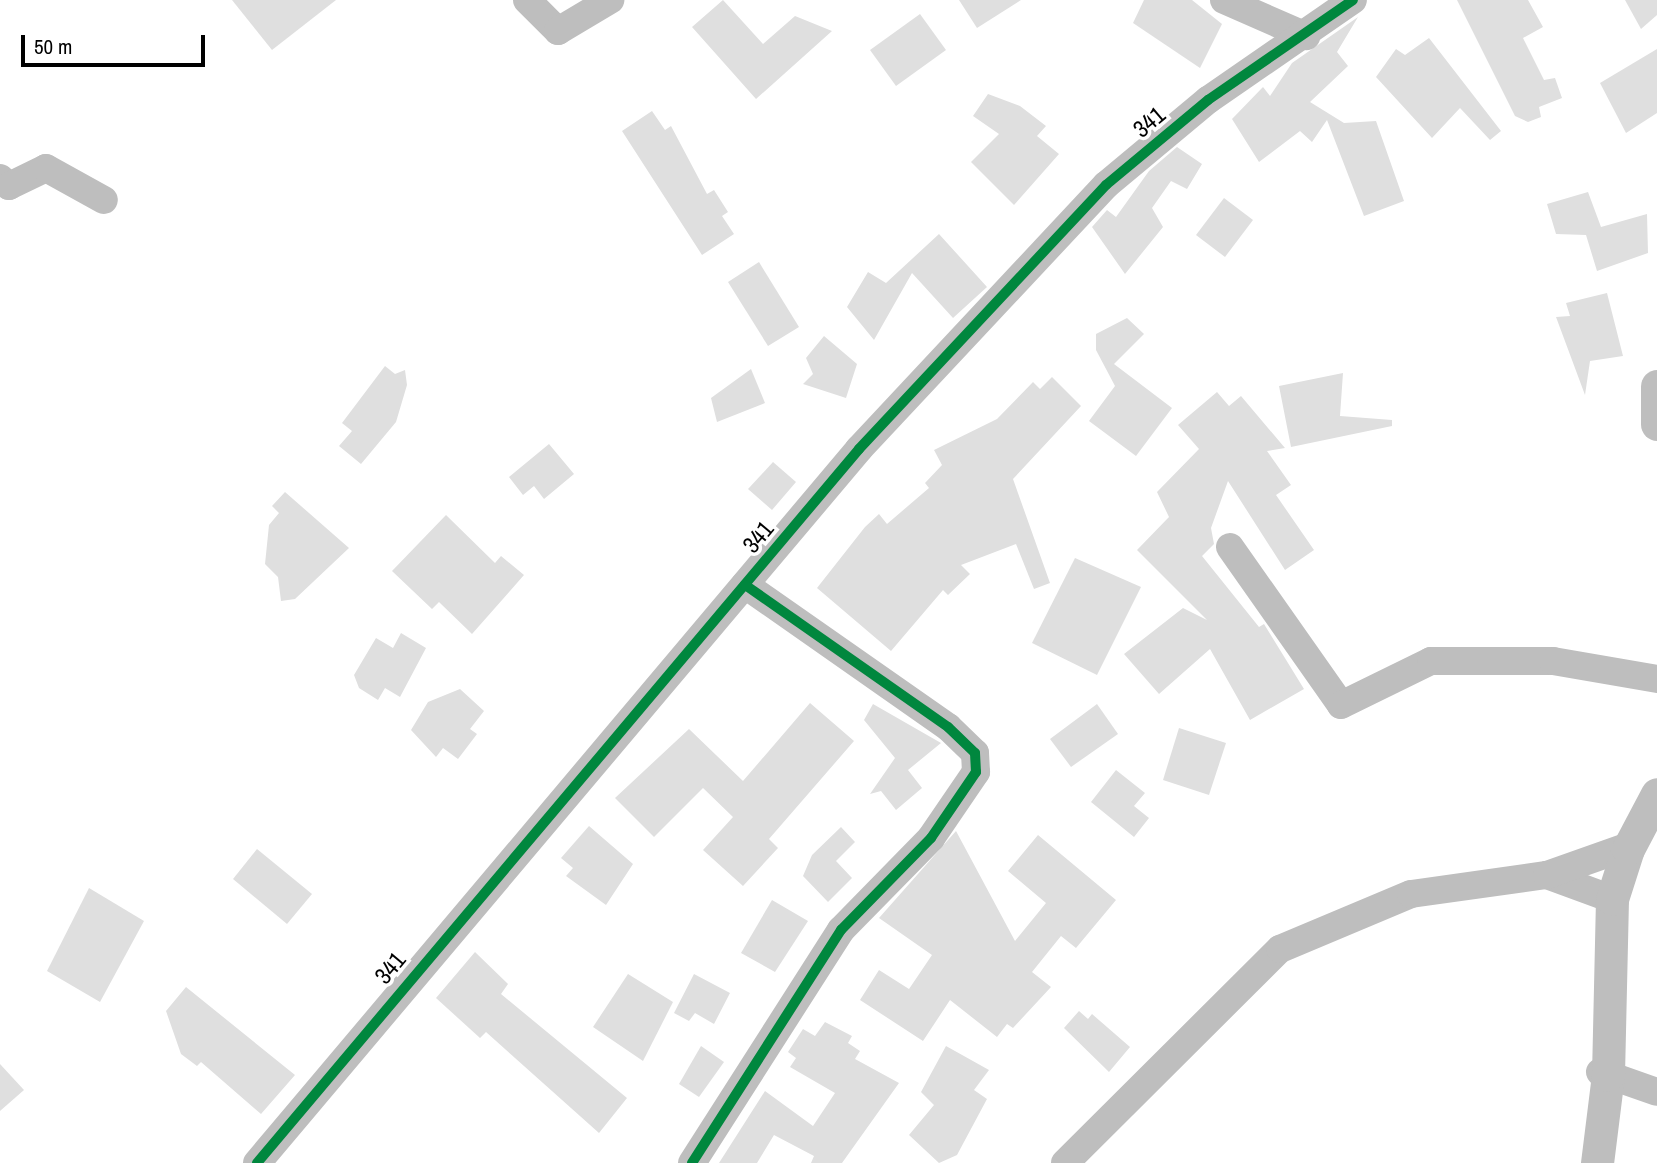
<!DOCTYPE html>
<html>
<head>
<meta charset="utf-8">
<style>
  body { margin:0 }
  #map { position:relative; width:1657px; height:1163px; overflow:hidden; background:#fff; font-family:"Archivo Narrow",sans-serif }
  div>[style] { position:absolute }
  .building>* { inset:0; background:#dfdfdf }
  .minor>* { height:28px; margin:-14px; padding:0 14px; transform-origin:14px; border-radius:14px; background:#bebebe }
  .tertiary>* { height:33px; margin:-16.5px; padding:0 16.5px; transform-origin:16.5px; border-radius:16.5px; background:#bebebe }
  .cycleway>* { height:10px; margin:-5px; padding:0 5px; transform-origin:5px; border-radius:5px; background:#00873e }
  span { translate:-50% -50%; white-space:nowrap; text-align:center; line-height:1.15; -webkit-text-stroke:7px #fff; paint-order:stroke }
  .street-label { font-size:24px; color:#000 }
  .scale { position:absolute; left:21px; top:35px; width:184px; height:32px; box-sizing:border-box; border:4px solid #000; border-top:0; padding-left:9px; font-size:21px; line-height:24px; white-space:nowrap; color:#000; -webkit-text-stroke:5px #fff; paint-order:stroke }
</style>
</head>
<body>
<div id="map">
  <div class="building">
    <i style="clip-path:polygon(232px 0,336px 0,272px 50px)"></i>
    <i style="clip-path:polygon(723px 0,763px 44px,795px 16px,832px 31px,756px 99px,692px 27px)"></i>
    <i style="clip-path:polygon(959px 0,1021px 0,977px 28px)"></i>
    <i style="clip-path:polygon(1144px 0,1192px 0,1222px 24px,1200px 68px,1133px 23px)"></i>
    <i style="clip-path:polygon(1457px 0,1528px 0,1543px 27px,1523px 38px,1544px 80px,1555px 78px,1562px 98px,1539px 107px,1541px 117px,1528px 122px,1515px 116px)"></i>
    <i style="clip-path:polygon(1625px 0,1657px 0,1657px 15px,1641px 29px)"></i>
    <i style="clip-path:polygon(920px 14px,946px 50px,896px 86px,870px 50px)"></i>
    <i style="clip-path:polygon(1358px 17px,1337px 52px,1348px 66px,1310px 102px,1344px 123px,1376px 121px,1404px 201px,1364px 216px,1327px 120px,1312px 142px,1300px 131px,1259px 162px,1232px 119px,1263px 87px,1270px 96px,1292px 63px)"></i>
    <i style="clip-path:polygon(1429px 38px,1501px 131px,1490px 140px,1460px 108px,1432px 138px,1376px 77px,1396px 49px,1405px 55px)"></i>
    <i style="clip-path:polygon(1657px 49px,1657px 113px,1626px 133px,1600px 83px)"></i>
    <i style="clip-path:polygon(988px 94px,1020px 106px,1046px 126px,1037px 136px,1059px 154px,1014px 205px,971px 162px,999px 134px,973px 116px)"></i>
    <i style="clip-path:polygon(652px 111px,665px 130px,671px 126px,707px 194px,714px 190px,728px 212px,722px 216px,734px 234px,702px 255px,622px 131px)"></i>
    <i style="clip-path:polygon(1177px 147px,1202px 164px,1187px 189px,1171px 181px,1152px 208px,1163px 227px,1125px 274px,1092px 227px,1107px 210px,1116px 217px,1149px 171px)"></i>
    <i style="clip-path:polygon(1588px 192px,1601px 227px,1647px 214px,1648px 253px,1597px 271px,1586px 235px,1556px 234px,1547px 204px)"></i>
    <i style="clip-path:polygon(1224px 198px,1253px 220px,1225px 257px,1196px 235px)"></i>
    <i style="clip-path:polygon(939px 234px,987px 287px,953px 318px,912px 273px,874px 340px,847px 307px,868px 272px,886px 283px)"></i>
    <i style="clip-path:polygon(759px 262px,799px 327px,768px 346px,728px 282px)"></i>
    <i style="clip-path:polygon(1607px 293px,1623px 356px,1590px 361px,1585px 395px,1556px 317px,1570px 316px,1566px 303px)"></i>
    <i style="clip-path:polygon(1127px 318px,1144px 334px,1114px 364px,1172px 408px,1136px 456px,1089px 421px,1115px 386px,1096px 350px,1096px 334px)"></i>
    <i style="clip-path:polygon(824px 336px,857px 364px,846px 398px,803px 384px,813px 374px,806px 358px)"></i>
    <i style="clip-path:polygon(385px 366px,395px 374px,405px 370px,407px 385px,396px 422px,361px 464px,339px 446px,352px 431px,342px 423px)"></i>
    <i style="clip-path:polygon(751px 369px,765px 403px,717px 422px,711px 398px)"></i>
    <i style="clip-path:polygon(1343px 373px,1340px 416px,1392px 420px,1392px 426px,1291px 447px,1279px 386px)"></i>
    <i style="clip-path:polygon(1052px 377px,1081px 406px,1013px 479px,1050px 583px,1034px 589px,1016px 544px,961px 565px,970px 574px,948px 595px,943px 590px,891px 651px,817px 588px,865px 527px,879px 514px,887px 524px,929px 488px,925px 483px,942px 465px,934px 450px,997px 419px,1033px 382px,1040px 389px)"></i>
    <i style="clip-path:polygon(1217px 392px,1229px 406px,1241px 396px,1285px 448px,1267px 451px,1291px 485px,1276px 495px,1314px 550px,1285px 570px,1228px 481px,1211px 528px,1214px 544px,1202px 556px,1259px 627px,1264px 624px,1304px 689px,1250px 720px,1210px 649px,1159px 694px,1124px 654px,1183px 608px,1207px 620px,1137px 550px,1169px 517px,1157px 492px,1199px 449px,1178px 425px)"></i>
    <i style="clip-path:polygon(549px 444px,574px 474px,544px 499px,534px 486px,523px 495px,509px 477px)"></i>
    <i style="clip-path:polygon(773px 462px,796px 482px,772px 510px,748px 489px)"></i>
    <i style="clip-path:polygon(285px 492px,349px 548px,295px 599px,281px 601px,278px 577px,265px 564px,269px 525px,279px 513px,272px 506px)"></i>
    <i style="clip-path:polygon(446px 515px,495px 563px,501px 556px,524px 575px,472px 634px,439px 602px,432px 609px,392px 571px)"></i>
    <i style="clip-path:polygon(1075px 558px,1141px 587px,1097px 675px,1032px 643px)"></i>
    <i style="clip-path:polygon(401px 633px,426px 648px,400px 697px,385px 688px,378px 700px,359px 688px,354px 675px,376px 638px,393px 648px)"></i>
    <i style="clip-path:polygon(460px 689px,484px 711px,470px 729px,477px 734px,458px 759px,443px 748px,436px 757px,411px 730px,428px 702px)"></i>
    <i style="clip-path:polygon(810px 703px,854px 741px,769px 839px,778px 848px,743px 886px,703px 850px,733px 817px,703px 788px,654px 837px,615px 798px,689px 729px,743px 781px)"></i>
    <i style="clip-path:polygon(873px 704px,941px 743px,908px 770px,922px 788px,896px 810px,881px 791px,870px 794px,895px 758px,864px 720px)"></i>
    <i style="clip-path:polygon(1097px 704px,1118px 734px,1071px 767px,1050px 739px)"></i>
    <i style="clip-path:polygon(1179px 728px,1226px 743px,1209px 795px,1163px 780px)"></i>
    <i style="clip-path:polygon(1116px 770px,1145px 793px,1134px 806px,1149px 818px,1134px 837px,1091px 802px)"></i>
    <i style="clip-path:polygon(589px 826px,633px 864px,606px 905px,566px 876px,573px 868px,561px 858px)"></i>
    <i style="clip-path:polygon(841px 827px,855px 842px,836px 861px,852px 878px,828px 902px,803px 876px,812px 855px)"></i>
    <i style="clip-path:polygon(956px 831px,1015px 941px,1046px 903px,1008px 871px,1038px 835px,1116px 900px,1076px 948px,1061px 936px,1032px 972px,1051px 987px,1013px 1028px,1007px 1024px,997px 1037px,950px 1000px,923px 1041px,860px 1000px,879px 970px,909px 989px,932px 955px,879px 918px)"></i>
    <i style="clip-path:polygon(257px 849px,312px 894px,287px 924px,233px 879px)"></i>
    <i style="clip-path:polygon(89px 888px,144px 921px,100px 1002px,47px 971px)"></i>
    <i style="clip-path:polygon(772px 900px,808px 921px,775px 972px,741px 953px)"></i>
    <i style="clip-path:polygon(475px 952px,508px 984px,501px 994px,627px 1098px,599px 1133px,486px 1032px,480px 1038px,436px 998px)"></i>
    <i style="clip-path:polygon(628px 974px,673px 1002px,643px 1061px,593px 1027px)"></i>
    <i style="clip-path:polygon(694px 974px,730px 993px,714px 1024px,695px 1013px,689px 1021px,674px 1013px)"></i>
    <i style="clip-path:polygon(186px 987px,295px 1075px,261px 1114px,201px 1062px,197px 1066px,181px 1054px,166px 1011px)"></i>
    <i style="clip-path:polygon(1079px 1011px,1088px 1019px,1092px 1014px,1130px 1047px,1109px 1072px,1064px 1028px)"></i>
    <i style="clip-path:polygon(825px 1022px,852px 1036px,848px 1043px,860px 1051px,855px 1059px,899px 1083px,842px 1163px,811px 1163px,814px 1156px,774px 1135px,757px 1163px,719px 1163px,765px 1091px,813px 1126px,835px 1093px,790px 1067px,796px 1058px,788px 1052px,803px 1029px,815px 1036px)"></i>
    <i style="clip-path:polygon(701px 1046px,724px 1062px,699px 1097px,679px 1084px)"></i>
    <i style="clip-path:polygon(946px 1046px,989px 1070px,974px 1090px,987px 1099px,957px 1155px,939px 1163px,909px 1135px,934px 1105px,921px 1092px)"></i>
    <i style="clip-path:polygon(0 1064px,24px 1090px,0 1111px)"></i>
  </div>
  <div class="minor">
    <i style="left:527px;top:0;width:44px;rotate:45deg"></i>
    <i style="left:558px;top:31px;width:61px;rotate:-30.8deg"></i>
    <i style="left:1224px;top:0;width:90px;rotate:23.7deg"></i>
    <i style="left:0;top:178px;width:12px;rotate:42deg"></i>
    <i style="left:9px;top:186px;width:41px;rotate:-25.9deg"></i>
    <i style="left:46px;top:168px;width:66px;rotate:28.9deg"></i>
    <i style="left:1230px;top:547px;width:193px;rotate:54.9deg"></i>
    <i style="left:1341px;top:705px;width:100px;rotate:-26.1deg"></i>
    <i style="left:1431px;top:661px;width:122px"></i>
    <i style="left:1553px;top:661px;width:106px;rotate:9.8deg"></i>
    <i style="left:1547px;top:875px;width:69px;rotate:20.3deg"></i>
    <i style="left:1600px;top:1072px;width:60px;rotate:19.3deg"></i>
    <i style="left:257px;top:1163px;width:934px;rotate:-49.86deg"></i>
    <i style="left:859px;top:449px;width:362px;rotate:-46.9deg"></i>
    <i style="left:1106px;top:185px;width:133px;rotate:-39.8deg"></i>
    <i style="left:1208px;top:100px;width:176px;rotate:-34.6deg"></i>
    <i style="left:692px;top:1163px;width:277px;rotate:-57.4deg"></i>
    <i style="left:841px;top:930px;width:129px;rotate:-45.6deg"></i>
    <i style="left:931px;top:838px;width:80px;rotate:-55.7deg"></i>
    <i style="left:976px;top:772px;width:19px;rotate:-93deg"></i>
    <i style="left:975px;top:753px;width:37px;rotate:-136deg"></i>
    <i style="left:948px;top:727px;width:248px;rotate:-145deg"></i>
    <i style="left:1065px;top:1163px;width:303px;rotate:-44.9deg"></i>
    <i style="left:1280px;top:949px;width:142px;rotate:-22.8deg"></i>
    <i style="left:1411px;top:894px;width:137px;rotate:-8deg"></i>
    <i style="left:1547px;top:875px;width:87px;rotate:-19.5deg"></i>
  </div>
  <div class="tertiary">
    <i style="left:1657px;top:386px;width:38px;rotate:90deg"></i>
    <i style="left:1597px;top:1163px;width:89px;rotate:-82.9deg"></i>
    <i style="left:1608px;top:1075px;width:176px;rotate:-88.7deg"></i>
    <i style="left:1612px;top:899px;width:52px;rotate:-72.3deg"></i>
    <i style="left:1628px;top:849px;width:62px;rotate:-62.2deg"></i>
  </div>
  <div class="cycleway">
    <i style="left:257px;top:1163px;width:934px;rotate:-49.86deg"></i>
    <i style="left:859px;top:449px;width:362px;rotate:-46.9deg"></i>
    <i style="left:1106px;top:185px;width:133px;rotate:-39.8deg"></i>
    <i style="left:1208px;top:100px;width:176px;rotate:-34.6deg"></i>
    <i style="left:692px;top:1163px;width:277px;rotate:-57.4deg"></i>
    <i style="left:841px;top:930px;width:129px;rotate:-45.6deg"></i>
    <i style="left:931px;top:838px;width:80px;rotate:-55.7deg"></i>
    <i style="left:976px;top:772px;width:19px;rotate:-93deg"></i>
    <i style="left:975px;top:753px;width:37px;rotate:-136deg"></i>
    <i style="left:948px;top:727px;width:248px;rotate:-145deg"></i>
  </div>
  <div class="street-label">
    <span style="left:1149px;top:122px;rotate:-40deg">341</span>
    <span style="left:758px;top:537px;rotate:-50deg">341</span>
    <span style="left:390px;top:968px;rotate:-50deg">341</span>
  </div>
  <div class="scale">50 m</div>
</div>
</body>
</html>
